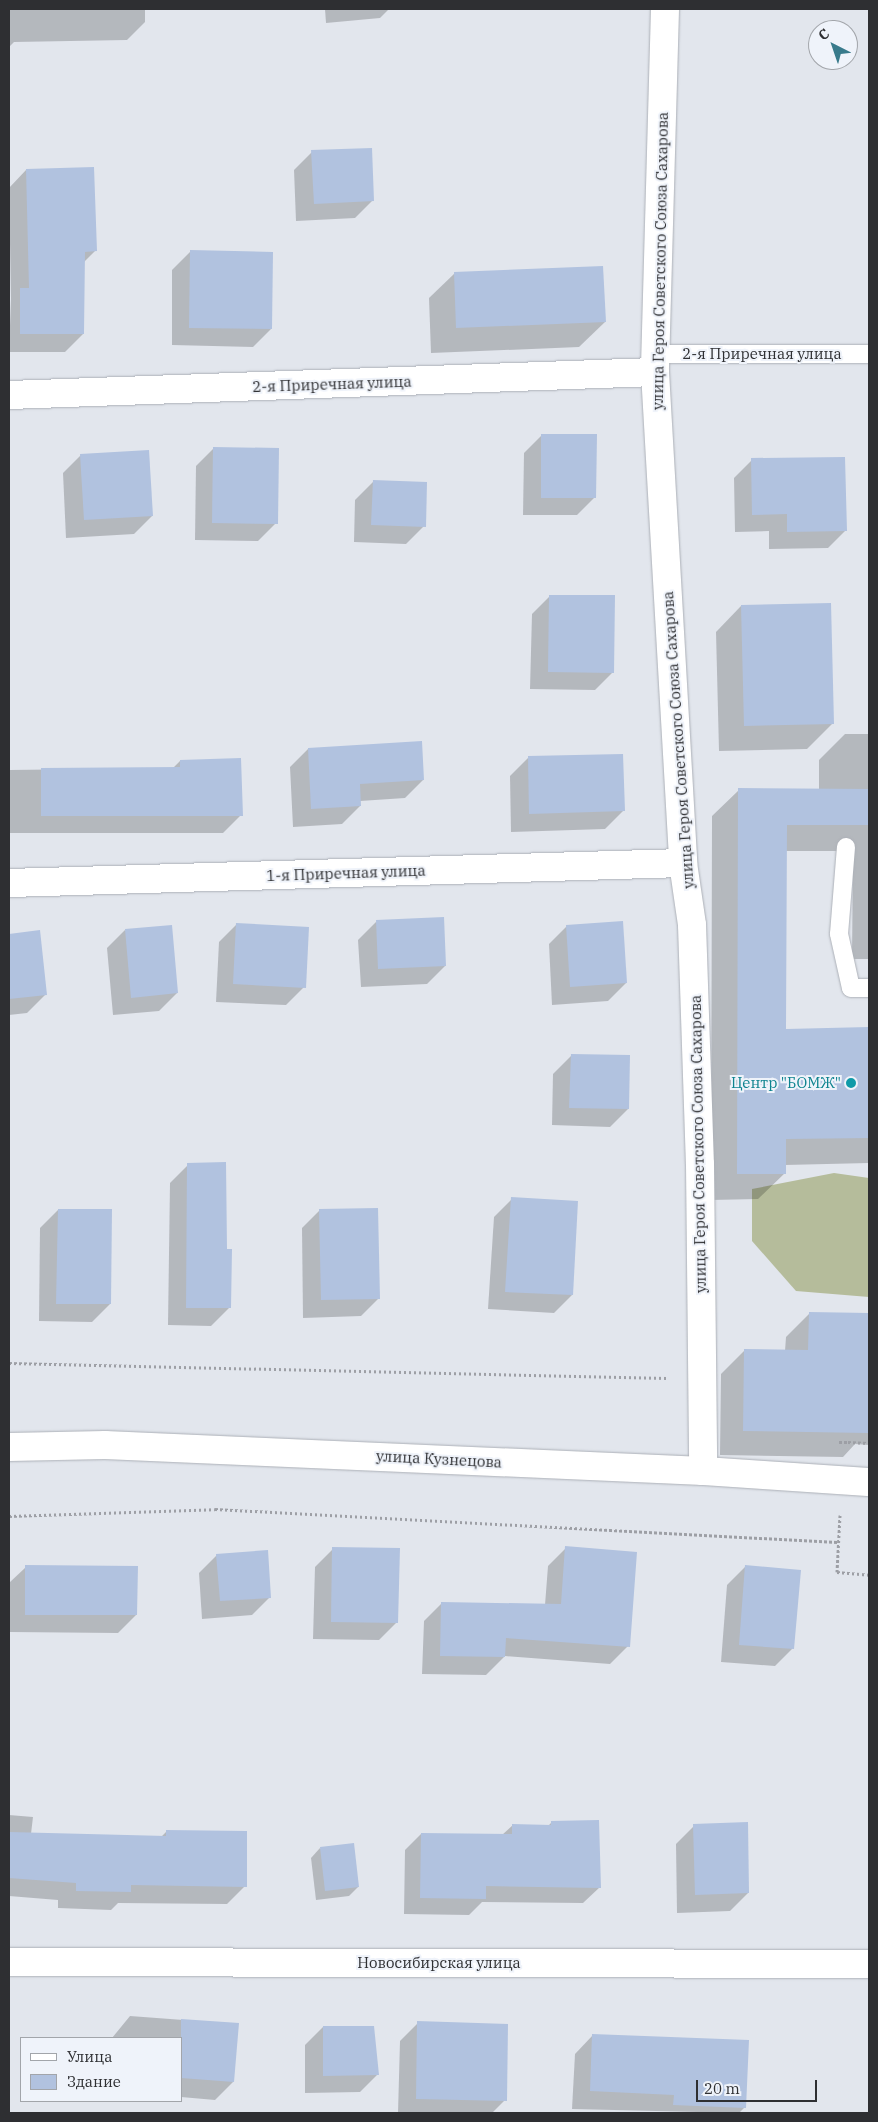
<!DOCTYPE html>
<html>
<head>
<meta charset="utf-8">
<style>
  body { margin:0 }
  #map { position:relative; width:878px; height:2122px; overflow:hidden; background:#e2e6ed; font-family:"IBM Plex Serif",serif }
  div>[style] { position:absolute }
  .forest>* { inset:0; background:#b5bc9b }
  .shadow>* { inset:0; background:#0003 }
  .building>* { inset:0; background:#b1c2df }
  .path>* { height:3px; margin-top:-1.5px; transform-origin:0; background:repeating-linear-gradient(90deg,#9d9fa5 0 2.5px,transparent 0 5px) }
  .roads { filter:drop-shadow(0 0 1px #acb0b7) drop-shadow(0 0 1px #acb0b7) }
  .service>* { height:18px; margin:-9px; padding:0 9px; transform-origin:9px; border-radius:9px; background:#fff }
  .minor>* { height:28px; margin:-14px; padding:0 14px; transform-origin:14px; border-radius:14px; background:#fff }
  .secondary>* { height:28px; margin:-14px; padding:0 14px; transform-origin:14px; border-radius:14px; background:#fff }
  .dots>* { width:14px; height:14px; translate:-50% -50%; box-sizing:border-box; border:2px solid #eff3fa; border-radius:50% }
  span { translate:-50% -50%; white-space:nowrap; text-align:center; line-height:1.15; -webkit-text-stroke:4px #eff3fa; paint-order:stroke }
  .street-label { font-size:15px; color:#2e2f32 }
  .culture-label { font-size:15px; color:#0d838f }
  .right { translate:-100% -50%; text-align:right }
  .frame { position:absolute; inset:0; border:10px solid #2e2f32; pointer-events:none }
  .legend { position:absolute; left:20px; top:2037px; width:162px; height:65px; box-sizing:border-box; background:#eff3fa; border:1px solid #a2a5aa; margin:0; padding:6px 9px; list-style:none; font-size:15px; color:#2e2f32 }
  .legend li { display:flex; align-items:center; gap:10px; height:25px }
  .legend b { width:25px; border:1px solid #a2a5aa }
  .north { position:absolute; left:808px; top:20px; width:50px; height:50px; box-sizing:border-box; background:#eff3fa; border:1px solid #a2a5aa; border-radius:50%; rotate:319deg; font-size:14px; font-weight:700; line-height:20px; text-align:center; color:#2e2f32 }
  .north::after { content:''; display:block; margin:auto; width:18px; height:22px; background:#387a8b; clip-path:polygon(50% 0,100% 100%,50% 72%,0 100%) }
  .scale { position:absolute; left:696px; top:2080px; width:121px; height:22px; box-sizing:border-box; border:2px solid #2e2f32; border-top:0; padding-left:6px; font-size:15px; line-height:18px; white-space:nowrap; color:#2e2f32; -webkit-text-stroke:4px #eff3fa; paint-order:stroke }
</style>
</head>
<body>
<div id="map">
  <div class="forest">
    <i style="clip-path:polygon(834px 1173px,869px 1178px,869px 1297px,796px 1291px,752px 1241px,752px 1189px)"></i>
  </div>
  <div class="shadow">
    <i style="clip-path:polygon(9px 9px,145px 9px,145px 22px,127px 40px,14px 42px,9px 47px)"></i>
    <i style="clip-path:polygon(325px 9px,389px 9px,380px 18px,326px 23px)"></i>
    <i style="clip-path:polygon(312px 152px,373px 200px,355px 218px,296px 221px,294px 170px)"></i>
    <i style="clip-path:polygon(26px 170px,95px 251px,84px 262px,83px 334px,65px 352px,9px 352px,11px 299px,9px 188px)"></i>
    <i style="clip-path:polygon(190px 252px,271px 329px,253px 347px,172px 345px,172px 270px)"></i>
    <i style="clip-path:polygon(455px 273px,605px 322px,579px 347px,431px 353px,429px 298px)"></i>
    <i style="clip-path:polygon(542px 435px,595px 497px,577px 515px,523px 515px,524px 453px)"></i>
    <i style="clip-path:polygon(214px 448px,276px 523px,258px 541px,195px 540px,196px 466px)"></i>
    <i style="clip-path:polygon(81px 455px,152px 516px,134px 534px,66px 538px,63px 473px)"></i>
    <i style="clip-path:polygon(752px 460px,846px 530px,828px 548px,769px 549px,769px 531px,735px 532px,734px 478px)"></i>
    <i style="clip-path:polygon(373px 482px,424px 526px,406px 544px,354px 542px,355px 500px)"></i>
    <i style="clip-path:polygon(550px 596px,613px 672px,595px 690px,530px 689px,532px 614px)"></i>
    <i style="clip-path:polygon(741px 606px,833px 723px,807px 749px,719px 751px,716px 632px)"></i>
    <i style="clip-path:polygon(845px 734px,869px 734px,869px 959px,852px 959px,853px 851px,786px 851px,785px 1030px,869px 1029px,869px 1163px,785px 1165px,785px 1173px,758px 1199px,711px 1200px,712px 816px,739px 790px,819px 790px,819px 760px)"></i>
    <i style="clip-path:polygon(308px 749px,423px 780px,405px 798px,360px 801px,360px 806px,342px 824px,293px 827px,290px 767px)"></i>
    <i style="clip-path:polygon(528px 758px,623px 811px,605px 829px,511px 832px,510px 776px)"></i>
    <i style="clip-path:polygon(180px 761px,241px 815px,223px 833px,9px 833px,9px 770px,173px 768px)"></i>
    <i style="clip-path:polygon(376px 922px,445px 966px,427px 984px,361px 987px,358px 940px)"></i>
    <i style="clip-path:polygon(237px 924px,304px 987px,286px 1005px,216px 1002px,219px 942px)"></i>
    <i style="clip-path:polygon(567px 926px,626px 983px,608px 1001px,552px 1005px,549px 944px)"></i>
    <i style="clip-path:polygon(125px 930px,177px 993px,159px 1011px,113px 1015px,107px 948px)"></i>
    <i style="clip-path:polygon(39px 932px,45px 995px,27px 1013px,9px 1015px,9px 935px)"></i>
    <i style="clip-path:polygon(571px 1056px,628px 1109px,610px 1127px,552px 1125px,553px 1074px)"></i>
    <i style="clip-path:polygon(188px 1165px,225px 1250px,229px 1308px,211px 1326px,168px 1325px,170px 1183px)"></i>
    <i style="clip-path:polygon(512px 1199px,572px 1295px,554px 1313px,488px 1309px,494px 1217px)"></i>
    <i style="clip-path:polygon(58px 1210px,110px 1304px,92px 1322px,39px 1321px,40px 1228px)"></i>
    <i style="clip-path:polygon(320px 1210px,379px 1298px,361px 1316px,303px 1318px,302px 1228px)"></i>
    <i style="clip-path:polygon(809px 1314px,869px 1365px,869px 1445px,855px 1444px,843px 1457px,720px 1455px,721px 1374px,745px 1350px,785px 1351px,786px 1337px)"></i>
    <i style="clip-path:polygon(566px 1548px,628px 1646px,610px 1664px,505px 1656px,486px 1675px,422px 1674px,424px 1621px,442px 1603px,545px 1605px,548px 1566px)"></i>
    <i style="clip-path:polygon(333px 1549px,397px 1622px,379px 1640px,313px 1639px,315px 1567px)"></i>
    <i style="clip-path:polygon(217px 1555px,270px 1597px,252px 1615px,202px 1619px,199px 1573px)"></i>
    <i style="clip-path:polygon(26px 1567px,136px 1615px,118px 1633px,9px 1632px,9px 1583px)"></i>
    <i style="clip-path:polygon(745px 1567px,793px 1648px,775px 1666px,721px 1662px,727px 1585px)"></i>
    <i style="clip-path:polygon(9px 1815px,33px 1817px,31px 1834px,161px 1837px,166px 1832px,245px 1886px,227px 1904px,118px 1903px,111px 1910px,58px 1908px,58px 1900px,9px 1896px)"></i>
    <i style="clip-path:polygon(551px 1823px,600px 1887px,583px 1903px,482px 1902px,469px 1915px,404px 1914px,405px 1850px,421px 1834px,502px 1835px,513px 1825px,548px 1826px)"></i>
    <i style="clip-path:polygon(694px 1826px,748px 1893px,730px 1911px,677px 1913px,676px 1844px)"></i>
    <i style="clip-path:polygon(320px 1848px,358px 1887px,349px 1896px,316px 1900px,311px 1858px)"></i>
    <i style="clip-path:polygon(130px 2016px,237px 2024px,233px 2082px,215px 2100px,181px 2097px,181px 2038px,112px 2038px)"></i>
    <i style="clip-path:polygon(418px 2023px,505px 2100px,492px 2113px,398px 2113px,400px 2041px)"></i>
    <i style="clip-path:polygon(323px 2027px,378px 2074px,360px 2092px,305px 2093px,305px 2045px)"></i>
    <i style="clip-path:polygon(593px 2035px,745px 2107px,739px 2113px,572px 2109px,575px 2054px)"></i>
  </div>
  <div class="building">
    <i style="clip-path:polygon(372px 148px,374px 201px,314px 204px,311px 150px)"></i>
    <i style="clip-path:polygon(94px 167px,97px 251px,85px 252px,84px 334px,20px 334px,20px 288px,29px 288px,26px 169px)"></i>
    <i style="clip-path:polygon(190px 250px,273px 252px,272px 329px,189px 328px)"></i>
    <i style="clip-path:polygon(603px 266px,606px 322px,456px 328px,454px 272px)"></i>
    <i style="clip-path:polygon(541px 434px,597px 434px,596px 498px,541px 498px)"></i>
    <i style="clip-path:polygon(213px 447px,279px 448px,278px 524px,212px 523px)"></i>
    <i style="clip-path:polygon(149px 450px,153px 516px,84px 520px,80px 454px)"></i>
    <i style="clip-path:polygon(845px 457px,847px 531px,787px 532px,787px 514px,752px 515px,751px 458px)"></i>
    <i style="clip-path:polygon(373px 480px,427px 482px,426px 527px,371px 525px)"></i>
    <i style="clip-path:polygon(549px 595px,615px 595px,614px 673px,548px 672px)"></i>
    <i style="clip-path:polygon(831px 603px,834px 724px,744px 726px,741px 605px)"></i>
    <i style="clip-path:polygon(422px 741px,424px 780px,360px 784px,361px 806px,311px 809px,308px 748px)"></i>
    <i style="clip-path:polygon(623px 754px,625px 811px,529px 814px,528px 756px)"></i>
    <i style="clip-path:polygon(241px 758px,243px 816px,41px 816px,41px 768px,180px 767px,180px 760px)"></i>
    <i style="clip-path:polygon(738px 788px,869px 789px,869px 825px,787px 825px,786px 1029px,869px 1027px,869px 1138px,786px 1139px,786px 1174px,737px 1174px)"></i>
    <i style="clip-path:polygon(444px 917px,446px 966px,378px 969px,376px 920px)"></i>
    <i style="clip-path:polygon(623px 921px,627px 983px,570px 987px,566px 925px)"></i>
    <i style="clip-path:polygon(236px 923px,309px 927px,306px 988px,233px 984px)"></i>
    <i style="clip-path:polygon(172px 925px,178px 993px,131px 998px,125px 929px)"></i>
    <i style="clip-path:polygon(40px 930px,47px 995px,9px 999px,9px 934px)"></i>
    <i style="clip-path:polygon(571px 1054px,630px 1055px,629px 1109px,569px 1108px)"></i>
    <i style="clip-path:polygon(226px 1162px,227px 1249px,232px 1249px,231px 1308px,186px 1308px,187px 1163px)"></i>
    <i style="clip-path:polygon(511px 1197px,578px 1201px,573px 1295px,505px 1292px)"></i>
    <i style="clip-path:polygon(378px 1208px,380px 1299px,321px 1300px,319px 1209px)"></i>
    <i style="clip-path:polygon(58px 1209px,112px 1209px,111px 1304px,56px 1304px)"></i>
    <i style="clip-path:polygon(809px 1312px,869px 1313px,868px 1433px,743px 1431px,744px 1349px,808px 1350px)"></i>
    <i style="clip-path:polygon(565px 1546px,637px 1552px,630px 1647px,506px 1638px,505px 1657px,440px 1656px,441px 1602px,561px 1604px)"></i>
    <i style="clip-path:polygon(332px 1547px,400px 1548px,398px 1623px,331px 1622px)"></i>
    <i style="clip-path:polygon(268px 1550px,271px 1598px,220px 1601px,216px 1554px)"></i>
    <i style="clip-path:polygon(25px 1565px,138px 1566px,137px 1615px,25px 1615px)"></i>
    <i style="clip-path:polygon(745px 1565px,801px 1570px,794px 1649px,739px 1645px)"></i>
    <i style="clip-path:polygon(599px 1820px,601px 1888px,486px 1886px,486px 1899px,420px 1898px,421px 1833px,512px 1834px,512px 1824px,551px 1825px,551px 1821px)"></i>
    <i style="clip-path:polygon(748px 1822px,749px 1893px,695px 1895px,693px 1824px)"></i>
    <i style="clip-path:polygon(166px 1830px,247px 1831px,247px 1887px,131px 1885px,131px 1892px,76px 1891px,76px 1883px,9px 1878px,9px 1832px,166px 1836px)"></i>
    <i style="clip-path:polygon(354px 1843px,359px 1887px,325px 1891px,320px 1847px)"></i>
    <i style="clip-path:polygon(181px 2019px,239px 2023px,234px 2082px,181px 2078px)"></i>
    <i style="clip-path:polygon(417px 2021px,508px 2024px,507px 2101px,416px 2099px)"></i>
    <i style="clip-path:polygon(323px 2026px,374px 2026px,379px 2075px,323px 2076px)"></i>
    <i style="clip-path:polygon(592px 2034px,749px 2040px,746px 2108px,673px 2105px,674px 2095px,590px 2091px)"></i>
  </div>
  <div class="path">
    <i style="left:9px;top:1363px;width:658px;rotate:1.31deg"></i>
    <i style="left:839px;top:1442px;width:9px"></i>
    <i style="left:848px;top:1442px;width:21px;rotate:3deg"></i>
    <i style="left:840px;top:1515px;width:57px;rotate:93deg"></i>
    <i style="left:837px;top:1572px;width:32px;rotate:5deg"></i>
    <i style="left:9px;top:1516px;width:206px;rotate:-1.9deg"></i>
    <i style="left:215px;top:1509px;width:623px;rotate:3.04deg"></i>
  </div>
  <div class="roads">
    <div class="service">
      <i style="left:655px;top:354px;width:214px"></i>
      <i style="left:846px;top:847px;width:87px;rotate:94.6deg"></i>
      <i style="left:839px;top:934px;width:55px;rotate:77.5deg"></i>
      <i style="left:851px;top:988px;width:18px"></i>
    </div>
    <div class="minor">
      <i style="left:665px;top:9px;width:363px;rotate:91.6deg"></i>
      <i style="left:655px;top:372px;width:492px;rotate:86.7deg"></i>
      <i style="left:683px;top:863px;width:63px;rotate:81.7deg"></i>
      <i style="left:692px;top:925px;width:239px;rotate:88.1deg"></i>
      <i style="left:700px;top:1164px;width:307px;rotate:89.4deg"></i>
      <i style="left:9px;top:395px;width:646px;rotate:-2.04deg"></i>
      <i style="left:9px;top:883px;width:674px;rotate:-1.7deg"></i>
      <i style="left:9px;top:1962px;width:860px;rotate:0.13deg"></i>
    </div>
    <div class="secondary">
      <i style="left:9px;top:1447px;width:96px;rotate:-1.2deg"></i>
      <i style="left:105px;top:1445px;width:599px;rotate:2.49deg"></i>
      <i style="left:703px;top:1471px;width:166px;rotate:3.8deg"></i>
    </div>
  </div>
  <div class="dots">
    <i style="left:851px;top:1083px;background:#0f9aa8"></i>
  </div>
  <div class="street-label">
    <span style="left:660px;top:261px;rotate:-89deg">улица Героя Советского Союза Сахарова</span>
    <span style="left:762px;top:354px">2-я Приречная улица</span>
    <span style="left:332px;top:384px;rotate:-2deg">2-я Приречная улица</span>
    <span style="left:678px;top:740px;rotate:-94deg">улица Героя Советского Союза Сахарова</span>
    <span style="left:346px;top:873px;rotate:-2deg">1-я Приречная улица</span>
    <span style="left:698px;top:1144px;rotate:-91deg">улица Героя Советского Союза Сахарова</span>
    <span style="left:439px;top:1459px;rotate:3deg">улица Кузнецова</span>
    <span style="left:439px;top:1963px">Новосибирская улица</span>
  </div>
  <div class="culture-label">
    <span class="right" style="left:841px;top:1083px">Центр "БОМЖ"</span>
  </div>
  <div class="frame"></div>
  <ul class="legend">
  <li><b style="height:6px;background:#fff"></b>Улица</li>
  <li><b style="height:14px;background:#b1c2df"></b>Здание</li>
  </ul>
  <div class="north">С</div>
  <div class="scale">20 m</div>
</div>
</body>
</html>
